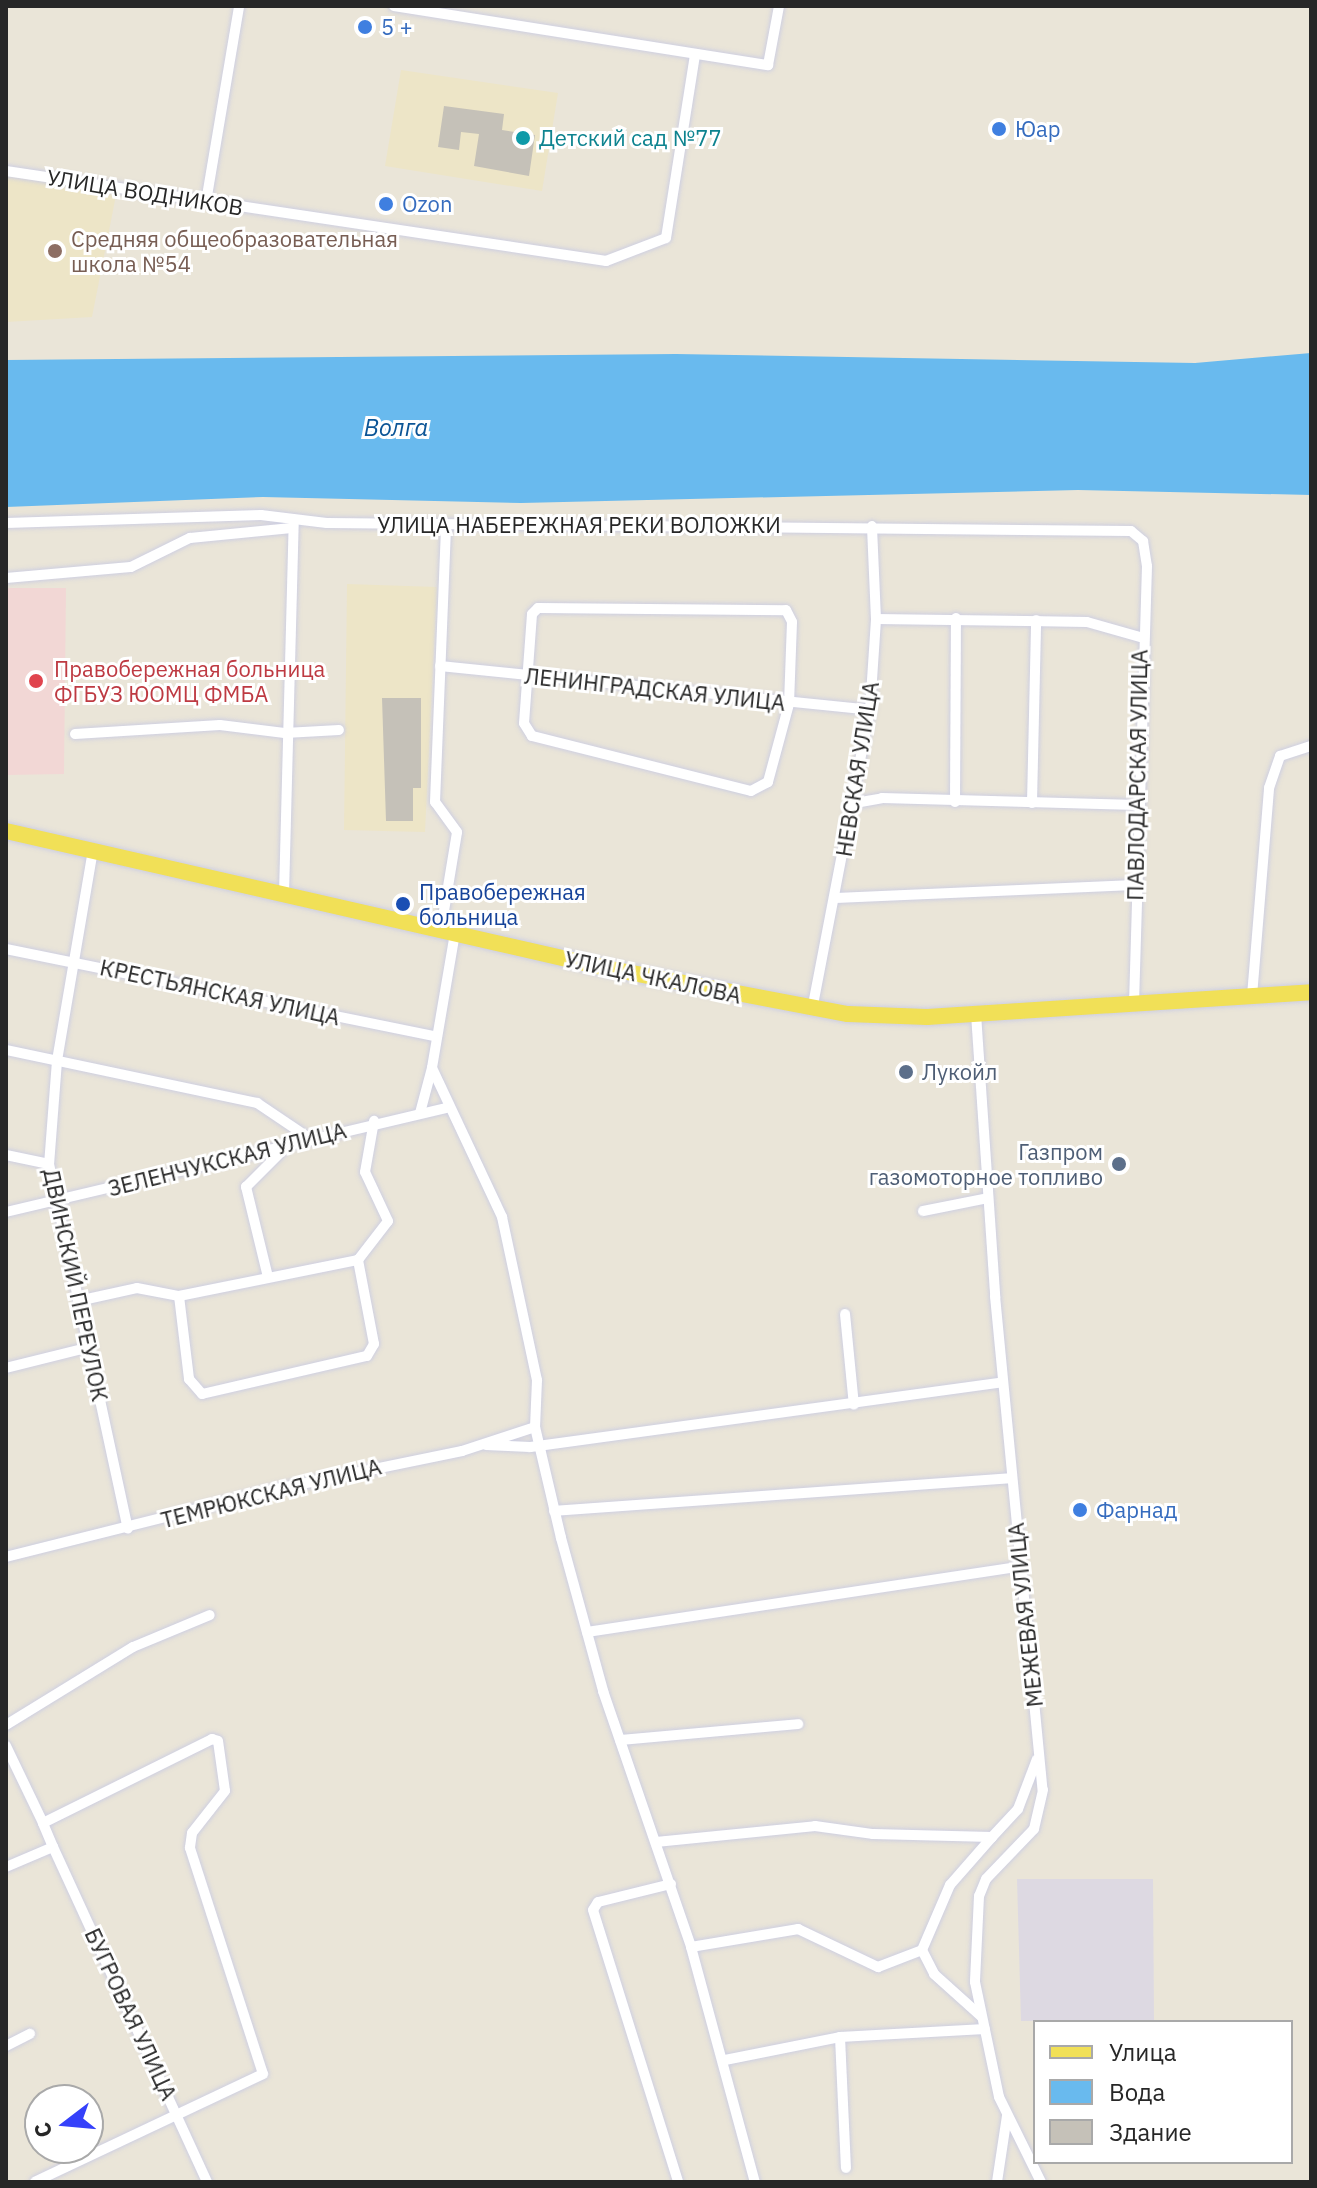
<!DOCTYPE html>
<html>
<head>
<meta charset="utf-8">
<style>
  body { margin:0 }
  #map { position:relative; width:1317px; height:2188px; overflow:hidden; background:#eae5d8; font-family:"IBM Plex Sans",sans-serif }
  div>[style] { position:absolute }
  .industrial>* { inset:0; background:#ddd9e2 }
  .education>* { inset:0; background:#ede5c7 }
  .medical>* { inset:0; background:#f2d7d5 }
  .water>* { inset:0; background:#69baee }
  .building>* { inset:0; background:#c5c1b8 }
  .roads { filter:drop-shadow(0 0 2px #cecfe1) drop-shadow(0 0 2px #cecfe1) }
  .minor>* { height:10px; margin:-5px; padding:0 5px; transform-origin:5px; border-radius:5px; background:#fff }
  .primary>* { height:16px; margin:-8px; padding:0 8px; transform-origin:8px; border-radius:8px; background:#f1e057 }
  .dots>* { width:22px; height:22px; translate:-50% -50%; box-sizing:border-box; border:4px solid #fff; border-radius:50% }
  span { translate:-50% -50%; white-space:nowrap; text-align:center; line-height:1.15; -webkit-text-stroke:6px #fff; paint-order:stroke }
  .shop-label { font-size:22px; color:#366cbe }
  .left { translate:0 -50%; text-align:left }
  .culture-label { font-size:22px; color:#0d838f }
  .street-label { font-size:22px; color:#272727 }
  .education-label { font-size:22px; color:#785e54 }
  .health-label { font-size:22px; color:#be3a42 }
  .transit-label { font-size:22px; color:#164399 }
  .service-label { font-size:22px; color:#4e5e75 }
  .right { translate:-100% -50%; text-align:right }
  .water-label { font-size:24px; color:#0c5596; font-style:italic }
  .frame { position:absolute; inset:0; border:8px solid #272727; pointer-events:none }
  .legend { position:absolute; left:1033px; top:2020px; width:260px; height:144px; box-sizing:border-box; background:#fff; border:2px solid #a9a9a9; margin:0; padding:10px 14px; list-style:none; font-size:24px; color:#272727 }
  .legend li { display:flex; align-items:center; gap:16px; height:40px }
  .legend b { width:40px; border:2px solid #a9a9a9 }
  .north { position:absolute; left:24px; top:2084px; width:80px; height:80px; box-sizing:border-box; background:#fff; border:2px solid #a9a9a9; border-radius:50%; rotate:254deg; font-size:22px; font-weight:700; line-height:32px; text-align:center; color:#272727 }
  .north::after { content:''; display:block; margin:auto; width:28px; height:36px; background:#3541fa; clip-path:polygon(50% 0,100% 100%,50% 72%,0 100%) }
</style>
</head>
<body>
<div id="map">
  <div class="industrial">
    <i style="clip-path:polygon(1017px 1879px,1153px 1879px,1154px 2020px,1021px 2021px)"></i>
  </div>
  <div class="education">
    <i style="clip-path:polygon(401px 70px,558px 93px,542px 191px,385px 166px)"></i>
    <i style="clip-path:polygon(6px 168px,118px 185px,92px 317px,6px 322px)"></i>
    <i style="clip-path:polygon(347px 584px,437px 587px,425px 832px,344px 830px)"></i>
  </div>
  <div class="medical">
    <i style="clip-path:polygon(6px 588px,66px 588px,64px 774px,6px 775px)"></i>
  </div>
  <div class="water">
    <i style="clip-path:polygon(1311px 353px,1311px 495px,1078px 490px,521px 503px,263px 497px,6px 507px,6px 360px,676px 354px,1195px 363px)"></i>
  </div>
  <div class="building">
    <i style="clip-path:polygon(444px 106px,504px 114px,502px 130px,535px 135px,529px 176px,474px 166px,479px 134px,461px 132px,459px 150px,438px 147px)"></i>
    <i style="clip-path:polygon(382px 698px,421px 698px,421px 788px,413px 788px,413px 821px,386px 821px)"></i>
  </div>
  <div class="roads">
    <div class="minor">
      <i style="left:394px;top:6px;width:379px;rotate:9deg"></i>
      <i style="left:768px;top:65px;width:60px;rotate:-79.4deg"></i>
      <i style="left:6px;top:171px;width:607px;rotate:8.53deg"></i>
      <i style="left:606px;top:261px;width:64px;rotate:-21deg"></i>
      <i style="left:666px;top:238px;width:186px;rotate:-81deg"></i>
      <i style="left:206px;top:202px;width:199px;rotate:-80.4deg"></i>
      <i style="left:6px;top:523px;width:255px;rotate:-1.8deg"></i>
      <i style="left:261px;top:515px;width:66px;rotate:6.9deg"></i>
      <i style="left:327px;top:523px;width:804px;rotate:0.57deg"></i>
      <i style="left:1131px;top:531px;width:16px;rotate:40deg"></i>
      <i style="left:1143px;top:541px;width:25px;rotate:81deg"></i>
      <i style="left:1147px;top:566px;width:438px;rotate:91.7deg"></i>
      <i style="left:6px;top:578px;width:125px;rotate:-5deg"></i>
      <i style="left:131px;top:567px;width:66px;rotate:-26.2deg"></i>
      <i style="left:190px;top:538px;width:102px;rotate:-5.6deg"></i>
      <i style="left:538px;top:608px;width:248px;rotate:0.5deg"></i>
      <i style="left:786px;top:610px;width:13px;rotate:63deg"></i>
      <i style="left:792px;top:622px;width:82px;rotate:92.1deg"></i>
      <i style="left:789px;top:704px;width:81px;rotate:105.1deg"></i>
      <i style="left:768px;top:782px;width:19px;rotate:152deg"></i>
      <i style="left:751px;top:791px;width:226px;rotate:-165.9deg"></i>
      <i style="left:532px;top:736px;width:15px;rotate:-122deg"></i>
      <i style="left:524px;top:723px;width:109px;rotate:-85.8deg"></i>
      <i style="left:532px;top:614px;width:8px;rotate:-45deg"></i>
      <i style="left:876px;top:619px;width:211px;rotate:0.8deg"></i>
      <i style="left:1087px;top:622px;width:55px;rotate:15.8deg"></i>
      <i style="left:440px;top:666px;width:432px;rotate:5.8deg"></i>
      <i style="left:75px;top:734px;width:145px;rotate:-3.6deg"></i>
      <i style="left:220px;top:725px;width:65px;rotate:7deg"></i>
      <i style="left:285px;top:733px;width:54px;rotate:-3.2deg"></i>
      <i style="left:955px;top:802px;width:184px;rotate:-89.7deg"></i>
      <i style="left:855px;top:803px;width:27px;rotate:-10deg"></i>
      <i style="left:882px;top:798px;width:255px;rotate:1.6deg"></i>
      <i style="left:1032px;top:803px;width:183px;rotate:-88.7deg"></i>
      <i style="left:93px;top:850px;width:214px;rotate:99.7deg"></i>
      <i style="left:57px;top:1061px;width:103px;rotate:94.4deg"></i>
      <i style="left:49px;top:1164px;width:373px;rotate:77.8deg"></i>
      <i style="left:284px;top:894px;width:372px;rotate:-88.5deg"></i>
      <i style="left:835px;top:898px;width:300px;rotate:-2.5deg"></i>
      <i style="left:441px;top:929px;width:98px;rotate:-80.6deg"></i>
      <i style="left:457px;top:832px;width:37px;rotate:-126deg"></i>
      <i style="left:435px;top:802px;width:277px;rotate:-87.7deg"></i>
      <i style="left:455px;top:933px;width:137px;rotate:99.7deg"></i>
      <i style="left:432px;top:1068px;width:165px;rotate:64.8deg"></i>
      <i style="left:502px;top:1217px;width:167px;rotate:77.9deg"></i>
      <i style="left:537px;top:1380px;width:47px;rotate:92.4deg"></i>
      <i style="left:535px;top:1427px;width:114px;rotate:76.8deg"></i>
      <i style="left:561px;top:1538px;width:159px;rotate:74.6deg"></i>
      <i style="left:603px;top:1691px;width:271px;rotate:71deg"></i>
      <i style="left:691px;top:1947px;width:244px;rotate:74.8deg"></i>
      <i style="left:6px;top:949px;width:437px;rotate:11.5deg"></i>
      <i style="left:1252px;top:996px;width:209px;rotate:-85.3deg"></i>
      <i style="left:1269px;top:788px;width:34px;rotate:-71deg"></i>
      <i style="left:1280px;top:756px;width:33px;rotate:-18deg"></i>
      <i style="left:812px;top:1010px;width:306px;rotate:-79.1deg"></i>
      <i style="left:870px;top:710px;width:91px;rotate:-86.2deg"></i>
      <i style="left:876px;top:619px;width:93px;rotate:-92.5deg"></i>
      <i style="left:976px;top:1014px;width:283px;rotate:86.1deg"></i>
      <i style="left:995px;top:1296px;width:496px;rotate:84.5deg"></i>
      <i style="left:1043px;top:1790px;width:40px;rotate:103deg"></i>
      <i style="left:1034px;top:1829px;width:69px;rotate:133.8deg"></i>
      <i style="left:986px;top:1879px;width:18px;rotate:112deg"></i>
      <i style="left:979px;top:1896px;width:86px;rotate:92.7deg"></i>
      <i style="left:975px;top:1982px;width:117px;rotate:78.2deg"></i>
      <i style="left:999px;top:2097px;width:95px;rotate:63.7deg"></i>
      <i style="left:6px;top:1050px;width:257px;rotate:11.9deg"></i>
      <i style="left:257px;top:1103px;width:66px;rotate:33.9deg"></i>
      <i style="left:420px;top:1113px;width:47px;rotate:-75.1deg"></i>
      <i style="left:6px;top:1155px;width:44px;rotate:11.8deg"></i>
      <i style="left:923px;top:1211px;width:66px;rotate:-11.3deg"></i>
      <i style="left:6px;top:1212px;width:455px;rotate:-13.3deg"></i>
      <i style="left:268px;top:1277px;width:93px;rotate:-103.7deg"></i>
      <i style="left:246px;top:1187px;width:58px;rotate:-45deg"></i>
      <i style="left:179px;top:1296px;width:84px;rotate:83.1deg"></i>
      <i style="left:189px;top:1379px;width:20px;rotate:49deg"></i>
      <i style="left:202px;top:1394px;width:169px;rotate:-13deg"></i>
      <i style="left:367px;top:1356px;width:14px;rotate:-60deg"></i>
      <i style="left:374px;top:1344px;width:86px;rotate:-100.8deg"></i>
      <i style="left:358px;top:1260px;width:49px;rotate:-52.4deg"></i>
      <i style="left:388px;top:1221px;width:54px;rotate:-115.1deg"></i>
      <i style="left:365px;top:1172px;width:52px;rotate:-80deg"></i>
      <i style="left:78px;top:1301px;width:60px;rotate:-12.4deg"></i>
      <i style="left:137px;top:1288px;width:43px;rotate:10.8deg"></i>
      <i style="left:179px;top:1296px;width:183px;rotate:-11.4deg"></i>
      <i style="left:845px;top:1314px;width:91px;rotate:84.4deg"></i>
      <i style="left:6px;top:1368px;width:87px;rotate:-14deg"></i>
      <i style="left:486px;top:1445px;width:44px;rotate:2.6deg"></i>
      <i style="left:530px;top:1447px;width:477px;rotate:-7.8deg"></i>
      <i style="left:554px;top:1511px;width:459px;rotate:-4.1deg"></i>
      <i style="left:6px;top:1557px;width:279px;rotate:-14.1deg"></i>
      <i style="left:277px;top:1489px;width:189px;rotate:-11.6deg"></i>
      <i style="left:462px;top:1451px;width:77px;rotate:-18.2deg"></i>
      <i style="left:587px;top:1632px;width:439px;rotate:-8.6deg"></i>
      <i style="left:6px;top:1725px;width:149px;rotate:-31.6deg"></i>
      <i style="left:133px;top:1647px;width:83px;rotate:-22.6deg"></i>
      <i style="left:620px;top:1740px;width:179px;rotate:-5.1deg"></i>
      <i style="left:6px;top:1746px;width:85px;rotate:64.3deg"></i>
      <i style="left:656px;top:1842px;width:160px;rotate:-5.7deg"></i>
      <i style="left:815px;top:1826px;width:59px;rotate:7.9deg"></i>
      <i style="left:873px;top:1834px;width:119px;rotate:1.4deg"></i>
      <i style="left:992px;top:1837px;width:38px;rotate:-47deg"></i>
      <i style="left:1018px;top:1809px;width:53px;rotate:-69.2deg"></i>
      <i style="left:53px;top:1847px;width:369px;rotate:65.3deg"></i>
      <i style="left:6px;top:1867px;width:51px;rotate:-23.1deg"></i>
      <i style="left:53px;top:1847px;width:26px;rotate:-113deg"></i>
      <i style="left:43px;top:1823px;width:189px;rotate:-26.4deg"></i>
      <i style="left:212px;top:1739px;width:6px;rotate:18deg"></i>
      <i style="left:218px;top:1741px;width:50px;rotate:82deg"></i>
      <i style="left:225px;top:1791px;width:53px;rotate:128.2deg"></i>
      <i style="left:192px;top:1833px;width:15px;rotate:98deg"></i>
      <i style="left:190px;top:1848px;width:237px;rotate:72.1deg"></i>
      <i style="left:263px;top:2074px;width:252px;rotate:154.7deg"></i>
      <i style="left:671px;top:1884px;width:75px;rotate:166.1deg"></i>
      <i style="left:598px;top:1902px;width:9px;rotate:122deg"></i>
      <i style="left:593px;top:1910px;width:285px;rotate:72.6deg"></i>
      <i style="left:691px;top:1947px;width:109px;rotate:-9.5deg"></i>
      <i style="left:798px;top:1929px;width:89px;rotate:25.4deg"></i>
      <i style="left:878px;top:1967px;width:47px;rotate:-21.1deg"></i>
      <i style="left:922px;top:1950px;width:27px;rotate:63deg"></i>
      <i style="left:934px;top:1974px;width:64px;rotate:41.9deg"></i>
      <i style="left:922px;top:1950px;width:71px;rotate:-66.7deg"></i>
      <i style="left:950px;top:1885px;width:64px;rotate:-48.8deg"></i>
      <i style="left:840px;top:2037px;width:131px;rotate:87.4deg"></i>
      <i style="left:6px;top:2046px;width:27px;rotate:-27deg"></i>
      <i style="left:725px;top:2060px;width:117px;rotate:-11.3deg"></i>
      <i style="left:840px;top:2037px;width:145px;rotate:-3.2deg"></i>
      <i style="left:997px;top:2182px;width:67px;rotate:-81.4deg"></i>
    </div>
    <div class="primary">
      <i style="left:6px;top:831px;width:615px;rotate:12.86deg"></i>
      <i style="left:606px;top:968px;width:246px;rotate:10.8deg"></i>
      <i style="left:848px;top:1014px;width:79px;rotate:2.2deg"></i>
      <i style="left:927px;top:1017px;width:385px;rotate:-3.7deg"></i>
    </div>
  </div>
  <div class="dots">
    <i style="left:365px;top:27px;background:#3f7fe0"></i>
    <i style="left:999px;top:129px;background:#3f7fe0"></i>
    <i style="left:523px;top:138px;background:#0f9aa8"></i>
    <i style="left:386px;top:204px;background:#3f7fe0"></i>
    <i style="left:55px;top:251px;background:#8d6e63"></i>
    <i style="left:36px;top:681px;background:#e0444e"></i>
    <i style="left:403px;top:904px;background:#1a4fb4"></i>
    <i style="left:906px;top:1072px;background:#5c6f8a"></i>
    <i style="left:1119px;top:1164px;background:#5c6f8a"></i>
    <i style="left:1080px;top:1510px;background:#3f7fe0"></i>
  </div>
  <div class="shop-label">
    <span class="left" style="left:381px;top:27px">5 +</span>
    <span class="left" style="left:1015px;top:129px">Юар</span>
    <span class="left" style="left:402px;top:204px">Ozon</span>
    <span class="left" style="left:1096px;top:1510px">Фарнад</span>
  </div>
  <div class="culture-label">
    <span class="left" style="left:539px;top:138px">Детский сад №77</span>
  </div>
  <div class="street-label">
    <span style="left:145px;top:192px;rotate:9deg">УЛИЦА ВОДНИКОВ</span>
    <span style="left:579px;top:525px">УЛИЦА НАБЕРЕЖНАЯ РЕКИ ВОЛОЖКИ</span>
    <span style="left:655px;top:689px;rotate:6deg">ЛЕНИНГРАДСКАЯ УЛИЦА</span>
    <span style="left:857px;top:769px;rotate:-81deg">НЕВСКАЯ УЛИЦА</span>
    <span style="left:1137px;top:775px;rotate:-89deg">ПАВЛОДАРСКАЯ УЛИЦА</span>
    <span style="left:653px;top:977px;rotate:12deg">УЛИЦА ЧКАЛОВА</span>
    <span style="left:220px;top:992px;rotate:12deg">КРЕСТЬЯНСКАЯ УЛИЦА</span>
    <span style="left:227px;top:1159px;rotate:-14deg">ЗЕЛЕНЧУКСКАЯ УЛИЦА</span>
    <span style="left:76px;top:1285px;rotate:78deg">ДВИНСКИЙ ПЕРЕУЛОК</span>
    <span style="left:271px;top:1493px;rotate:-14deg">ТЕМРЮКСКАЯ УЛИЦА</span>
    <span style="left:1025px;top:1615px;rotate:-96deg">МЕЖЕВАЯ УЛИЦА</span>
    <span style="left:131px;top:2014px;rotate:65deg">БУГРОВАЯ УЛИЦА</span>
  </div>
  <div class="education-label">
    <span class="left" style="left:71px;top:251px">Средняя общеобразовательная<br>школа №54</span>
  </div>
  <div class="health-label">
    <span class="left" style="left:54px;top:681px">Правобережная больница<br>ФГБУЗ ЮОМЦ ФМБА</span>
  </div>
  <div class="transit-label">
    <span class="left" style="left:419px;top:904px">Правобережная<br>больница</span>
  </div>
  <div class="service-label">
    <span class="left" style="left:922px;top:1072px">Лукойл</span>
    <span class="right" style="left:1103px;top:1164px">Газпром<br>газомоторное топливо</span>
  </div>
  <div class="water-label">
    <span style="left:396px;top:428px">Волга</span>
  </div>
  <div class="frame"></div>
  <ul class="legend">
  <li><b style="height:10px;background:#f1e057"></b>Улица</li>
  <li><b style="height:22px;background:#69baee"></b>Вода</li>
  <li><b style="height:22px;background:#c5c1b8"></b>Здание</li>
  </ul>
  <div class="north">С</div>
</div>
</body>
</html>
